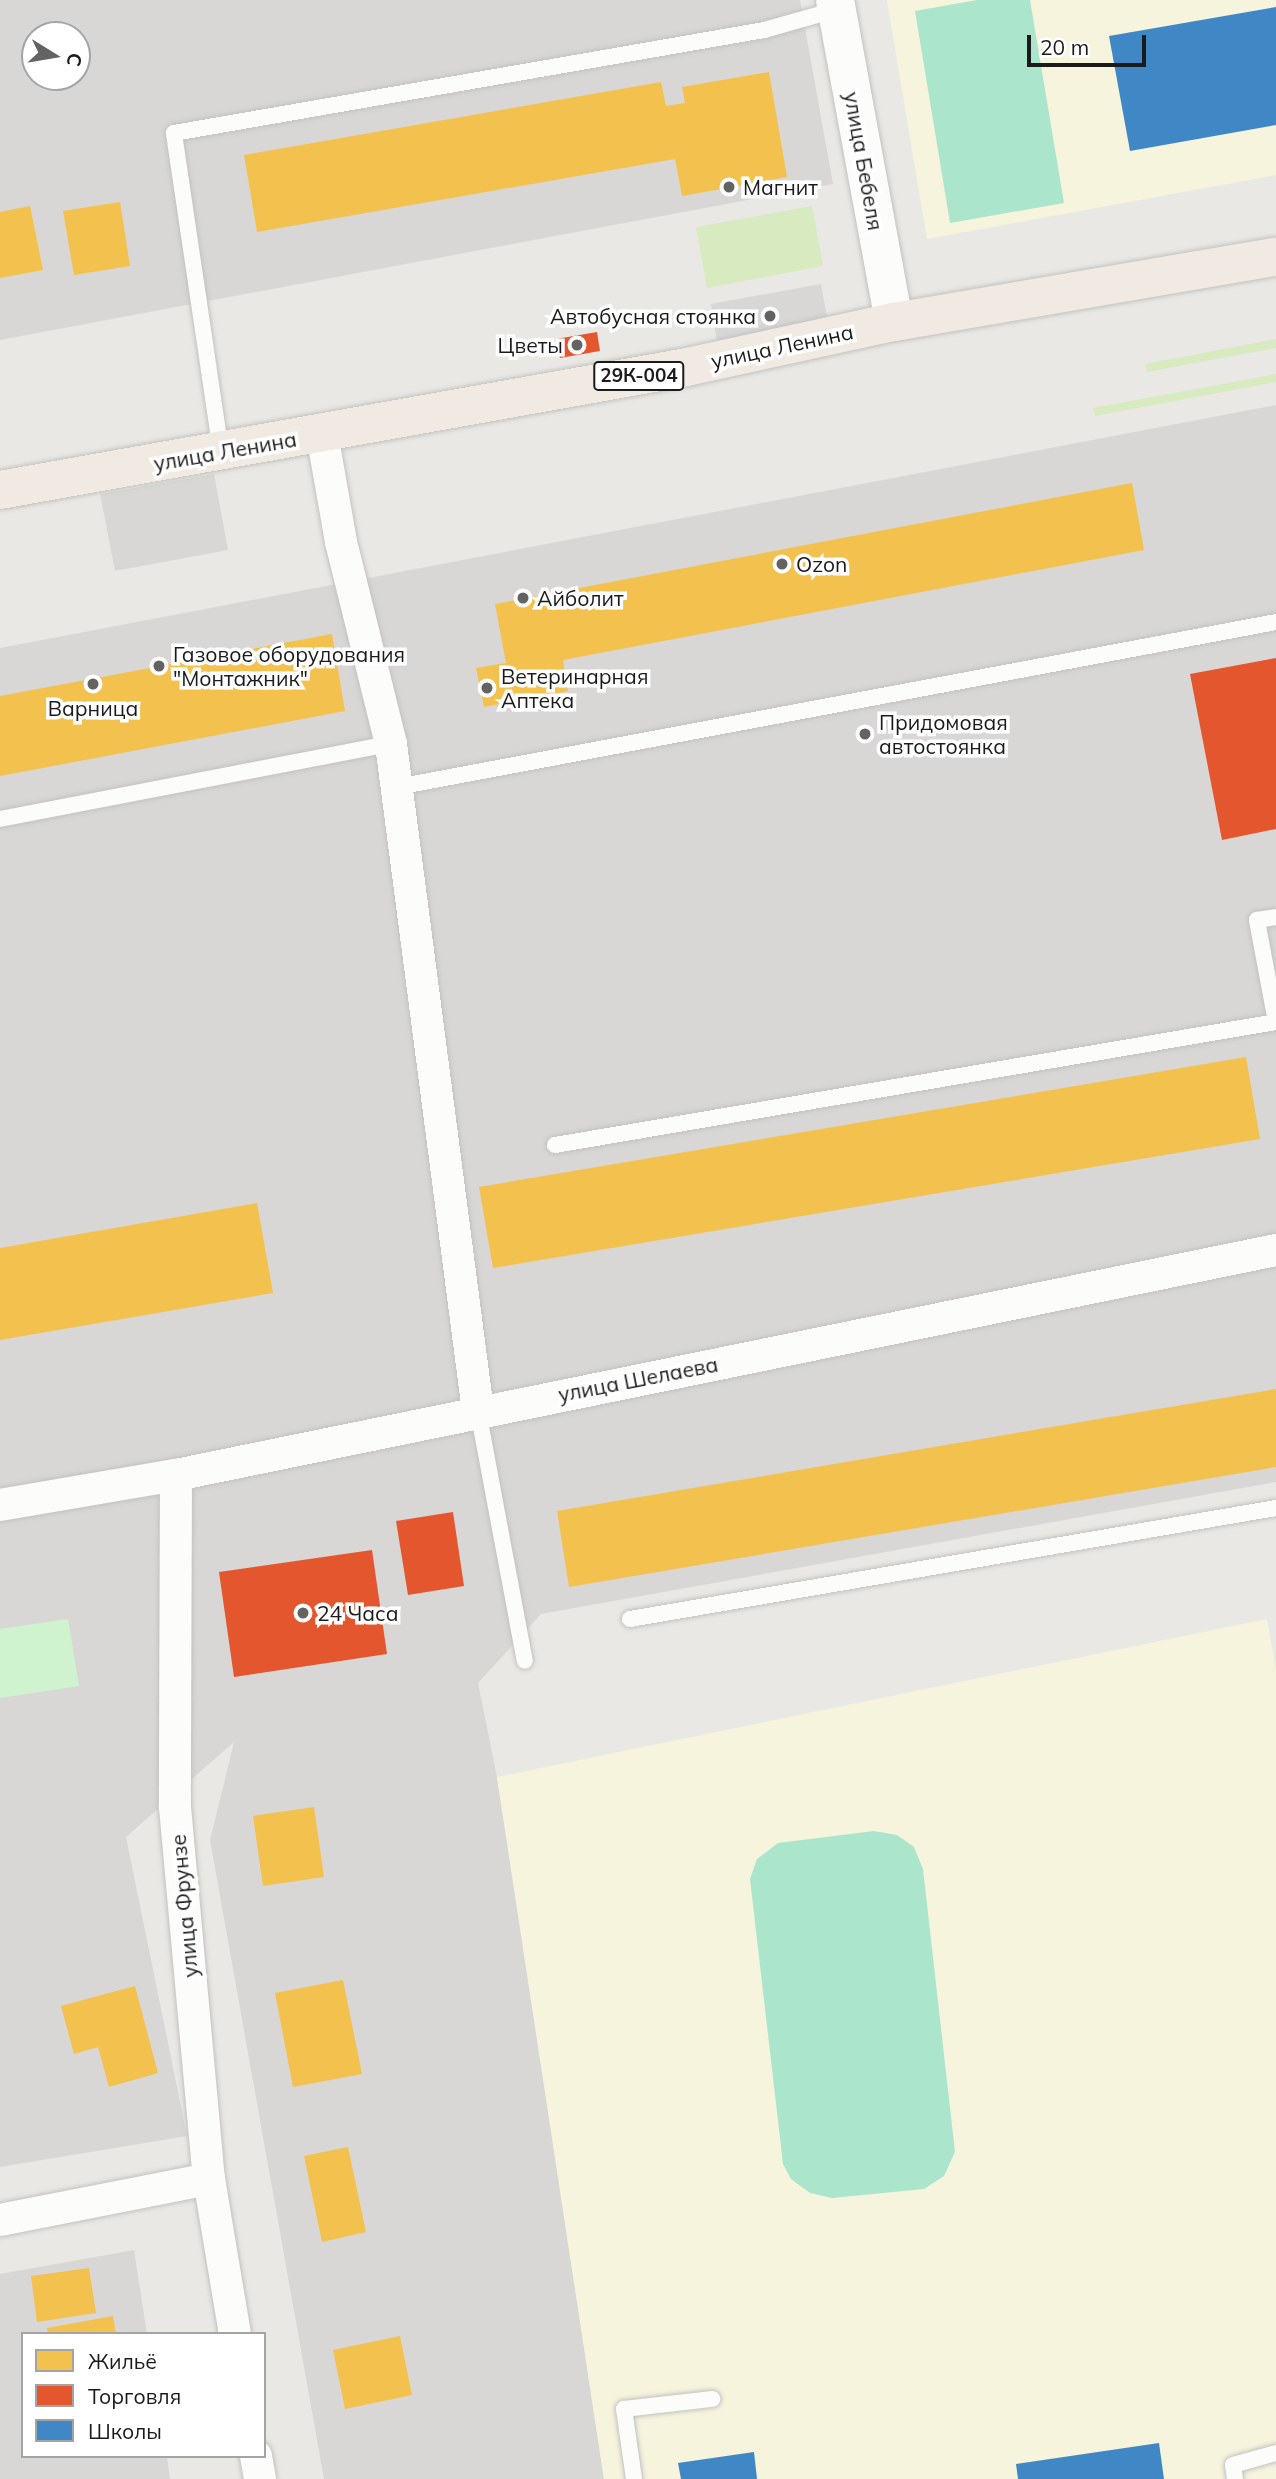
<!DOCTYPE html>
<html>
<head>
<meta charset="utf-8">
<style>
  body { margin:0 }
  #map { position:relative; width:1276px; height:2479px; overflow:hidden; background:#eae8e4; font-family:Mulish,sans-serif }
  div>[style] { position:absolute }
  .residential>* { inset:0; background:#d9d7d5 }
  .education>* { inset:0; background:#f6f4dd }
  .grass>* { inset:0; background:#d7eac0 }
  .park>* { inset:0; background:#cff3cf }
  .pitch>* { inset:0; background:#abe5cc }
  .parking>* { inset:0; background:#d8d7d6 }
  .homes>* { inset:0; background:#f2c14e }
  .shops>* { inset:0; background:#e4572e }
  .schools>* { inset:0; background:#3f88c5 }
  .roads { filter:drop-shadow(0 0 2px #c2c2c0) drop-shadow(0 0 2px #c2c2c0) }
  .service>* { height:16px; margin:-8px; padding:0 8px; transform-origin:8px; border-radius:8px; background:#fcfcfb }
  .minor>* { height:32px; margin:-16px; padding:0 16px; transform-origin:16px; border-radius:16px; background:#fcfcfb }
  .tertiary>* { height:38px; margin:-19px; padding:0 19px; transform-origin:19px; border-radius:19px; background:#fcfcfb }
  .primary>* { height:38px; margin:-19px; padding:0 19px; transform-origin:19px; border-radius:19px; background:#f0eae2 }
  .dots>* { width:19px; height:19px; translate:-50% -50%; box-sizing:border-box; border:4px solid #fff; border-radius:50% }
  span { translate:-50% -50%; white-space:nowrap; text-align:center; line-height:1.15; -webkit-text-stroke:7px #fff; paint-order:stroke }
  .shield-label span { padding:2px 5px; background:#fff; border:2px solid; border-radius:5px; -webkit-text-stroke-width:0 }
  .shield-label { font-size:19px; color:#1b1b1b; font-weight:700 }
  .street-label { font-size:21px; color:#1b1b1b }
  .poi-label { font-size:21px; color:#1b1b1b }
  .left { translate:0 -50%; text-align:left }
  .right { translate:-100% -50%; text-align:right }
  .legend { position:absolute; left:21px; top:2332px; width:245px; height:126px; box-sizing:border-box; background:#fff; border:2px solid #a4a4a4; margin:0; padding:9px 12px; list-style:none; font-size:21px; color:#1b1b1b }
  .legend li { display:flex; align-items:center; gap:14px; height:35px }
  .legend b { width:35px; border:2px solid #a4a4a4 }
  .north { position:absolute; left:21px; top:21px; width:70px; height:70px; box-sizing:border-box; background:#fff; border:2px solid #a4a4a4; border-radius:50%; rotate:101deg; font-size:19px; font-weight:700; line-height:28px; text-align:center; color:#1b1b1b }
  .north::after { content:''; display:block; margin:auto; width:24px; height:32px; background:#636361; clip-path:polygon(50% 0,100% 100%,50% 72%,0 100%) }
  .scale { position:absolute; left:1027px; top:35px; width:119px; height:32px; box-sizing:border-box; border:4px solid #1b1b1b; border-top:0; padding-left:9px; font-size:21px; line-height:24px; white-space:nowrap; color:#1b1b1b; -webkit-text-stroke:5px #fff; paint-order:stroke }
</style>
</head>
<body>
<div id="map">
  <div class="residential">
    <i style="clip-path:polygon(evenodd,0 0,800px 0,833px 184px,0 340px,0 0,35px 35px,77px 35px,77px 77px,35px 77px,35px 35px)"></i>
    <i style="clip-path:polygon(1276px 405px,1276px 1482px,541px 1614px,478px 1683px,497px 1777px,604px 2479px,324px 2479px,210px 1840px,234px 1742px,126px 1837px,187px 2136px,0 2167px,0 648px)"></i>
    <i style="clip-path:polygon(134px 2250px,147px 2334px,23px 2334px,23px 2456px,167px 2456px,170px 2479px,0 2479px,0 2274px)"></i>
  </div>
  <div class="education">
    <i style="clip-path:polygon(887px 0,1276px 0,1276px 175px,927px 239px)"></i>
    <i style="clip-path:polygon(1267px 1619px,1276px 1670px,1276px 2479px,604px 2479px,497px 1777px)"></i>
  </div>
  <div class="grass">
    <i style="clip-path:polygon(812px 206px,823px 266px,707px 288px,696px 227px)"></i>
    <i style="clip-path:polygon(1276px 339px,1276px 348px,1147px 372px,1145px 364px)"></i>
    <i style="clip-path:polygon(1276px 374px,1276px 382px,1095px 416px,1093px 408px)"></i>
  </div>
  <div class="park">
    <i style="clip-path:polygon(68px 1619px,79px 1686px,0 1698px,0 1629px)"></i>
  </div>
  <div class="pitch">
    <i style="clip-path:polygon(977px 0,1030px 0,1064px 203px,950px 223px,915px 11px)"></i>
    <i style="clip-path:polygon(874px 1831px,897px 1835px,914px 1847px,923px 1869px,955px 2152px,944px 2176px,924px 2189px,832px 2198px,810px 2193px,791px 2179px,783px 2164px,750px 1879px,757px 1859px,778px 1843px)"></i>
  </div>
  <div class="parking">
    <i style="clip-path:polygon(699px 1px,704px 30px,396px 84px,391px 55px)"></i>
    <i style="clip-path:polygon(810px 62px,828px 172px,795px 178px,777px 68px)"></i>
    <i style="clip-path:polygon(821px 284px,829px 328px,718px 348px,711px 304px)"></i>
    <i style="clip-path:polygon(214px 474px,228px 550px,115px 571px,100px 494px)"></i>
    <i style="clip-path:polygon(1139px 662px,1146px 701px,592px 806px,585px 767px)"></i>
    <i style="clip-path:polygon(256px 788px,261px 819px,0 869px,0 836px)"></i>
  </div>
  <div class="homes">
    <i style="clip-path:polygon(769px 72px,787px 177px,682px 196px,675px 159px,257px 232px,244px 155px,661px 82px,666px 106px,685px 103px,682px 87px)"></i>
    <i style="clip-path:polygon(120px 202px,130px 266px,74px 275px,63px 211px)"></i>
    <i style="clip-path:polygon(30px 206px,43px 270px,0 278px,0 212px)"></i>
    <i style="clip-path:polygon(1132px 483px,1144px 550px,563px 660px,568px 691px,484px 707px,476px 668px,506px 663px,495px 604px)"></i>
    <i style="clip-path:polygon(332px 634px,345px 711px,0 776px,0 696px)"></i>
    <i style="clip-path:polygon(1246px 1057px,1260px 1139px,493px 1268px,479px 1187px)"></i>
    <i style="clip-path:polygon(257px 1203px,273px 1293px,0 1340px,0 1248px)"></i>
    <i style="clip-path:polygon(1276px 1389px,1276px 1467px,569px 1587px,557px 1511px)"></i>
    <i style="clip-path:polygon(314px 1807px,324px 1877px,263px 1886px,253px 1816px)"></i>
    <i style="clip-path:polygon(343px 1980px,362px 2074px,293px 2087px,275px 1993px)"></i>
    <i style="clip-path:polygon(135px 1986px,158px 2073px,109px 2087px,98px 2047px,74px 2054px,61px 2006px)"></i>
    <i style="clip-path:polygon(348px 2147px,366px 2232px,322px 2242px,304px 2156px)"></i>
    <i style="clip-path:polygon(89px 2268px,96px 2313px,37px 2322px,31px 2276px)"></i>
    <i style="clip-path:polygon(113px 2316px,116px 2334px,48px 2334px,47px 2328px)"></i>
    <i style="clip-path:polygon(400px 2336px,412px 2395px,345px 2409px,333px 2350px)"></i>
  </div>
  <div class="shops">
    <i style="clip-path:polygon(597px 332px,600px 351px,560px 358px,556px 339px)"></i>
    <i style="clip-path:polygon(1276px 658px,1276px 829px,1222px 840px,1190px 674px)"></i>
    <i style="clip-path:polygon(453px 1512px,464px 1586px,408px 1595px,396px 1521px)"></i>
    <i style="clip-path:polygon(372px 1550px,387px 1654px,234px 1677px,219px 1572px)"></i>
  </div>
  <div class="schools">
    <i style="clip-path:polygon(1276px 7px,1276px 125px,1130px 151px,1109px 36px)"></i>
    <i style="clip-path:polygon(1159px 2443px,1164px 2479px,1018px 2479px,1016px 2464px)"></i>
    <i style="clip-path:polygon(754px 2452px,757px 2479px,681px 2479px,678px 2463px)"></i>
  </div>
  <div class="roads">
    <div class="service">
      <i style="left:221px;top:452px;width:322px;rotate:-98.4deg"></i>
      <i style="left:174px;top:133px;width:599px;rotate:-9.9deg"></i>
      <i style="left:764px;top:30px;width:77px;rotate:-15.8deg"></i>
      <i style="left:397px;top:787px;width:894px;rotate:-10.63deg"></i>
      <i style="left:0;top:819px;width:398px;rotate:-10.9deg"></i>
      <i style="left:555px;top:1145px;width:731px;rotate:-9.68deg"></i>
      <i style="left:1276px;top:1022px;width:104px;rotate:-100.6deg"></i>
      <i style="left:1257px;top:920px;width:19px;rotate:-9deg"></i>
      <i style="left:478px;top:1411px;width:254px;rotate:79.4deg"></i>
      <i style="left:630px;top:1619px;width:655px;rotate:-9.75deg"></i>
      <i style="left:634px;top:2479px;width:71px;rotate:-98.1deg"></i>
      <i style="left:624px;top:2409px;width:89px;rotate:-6.5deg"></i>
      <i style="left:1235px;top:2479px;width:14px;rotate:-98deg"></i>
      <i style="left:1233px;top:2465px;width:45px;rotate:-15.6deg"></i>
    </div>
    <div class="minor">
      <i style="left:322px;top:434px;width:110px;rotate:80deg"></i>
      <i style="left:341px;top:542px;width:208px;rotate:76.1deg"></i>
      <i style="left:391px;top:744px;width:673px;rotate:82.57deg"></i>
      <i style="left:176px;top:1475px;width:332px;rotate:90.2deg"></i>
      <i style="left:175px;top:1807px;width:374px;rotate:84.8deg"></i>
      <i style="left:209px;top:2179px;width:157px;rotate:80.5deg"></i>
      <i style="left:0;top:1505px;width:179px;rotate:-9.7deg"></i>
      <i style="left:176px;top:1475px;width:1123px;rotate:-11.56deg"></i>
      <i style="left:0;top:2220px;width:213px;rotate:-11.1deg"></i>
      <i style="left:256px;top:2456px;width:23px;rotate:80deg"></i>
    </div>
    <div class="tertiary">
      <i style="left:835px;top:0;width:327px;rotate:79.6deg"></i>
    </div>
    <div class="primary">
      <i style="left:0;top:490px;width:698px;rotate:-10.15deg"></i>
      <i style="left:687px;top:367px;width:212px;rotate:-12.3deg"></i>
      <i style="left:894px;top:322px;width:387px;rotate:-9.7deg"></i>
    </div>
  </div>
  <div class="dots">
    <i style="left:729px;top:187px;background:#636361"></i>
    <i style="left:770px;top:316px;background:#636361"></i>
    <i style="left:577px;top:345px;background:#636361"></i>
    <i style="left:782px;top:564px;background:#636361"></i>
    <i style="left:523px;top:598px;background:#636361"></i>
    <i style="left:159px;top:666px;background:#636361"></i>
    <i style="left:93px;top:684px;background:#636361"></i>
    <i style="left:487px;top:688px;background:#636361"></i>
    <i style="left:865px;top:734px;background:#636361"></i>
    <i style="left:303px;top:1613px;background:#636361"></i>
  </div>
  <div class="shield-label">
    <span style="left:639px;top:376px">29К-004</span>
  </div>
  <div class="street-label">
    <span style="left:864px;top:161px;rotate:80deg">улица Бебеля</span>
    <span style="left:782px;top:346px;rotate:-12deg">улица Ленина</span>
    <span style="left:225px;top:451px;rotate:-10deg">улица Ленина</span>
    <span style="left:638px;top:1379px;rotate:-11deg">улица Шелаева</span>
    <span style="left:184px;top:1906px;rotate:-95deg">улица Фрунзе</span>
  </div>
  <div class="poi-label">
    <span class="left" style="left:743px;top:187px">Магнит</span>
    <span class="right" style="left:756px;top:316px">Автобусная стоянка</span>
    <span class="right" style="left:563px;top:345px">Цветы</span>
    <span class="left" style="left:796px;top:564px">Ozon</span>
    <span class="left" style="left:537px;top:598px">Айболит</span>
    <span class="left" style="left:173px;top:666px">Газовое оборудования<br>"Монтажник"</span>
    <span class="left" style="left:501px;top:688px">Ветеринарная<br>Аптека</span>
    <span style="left:93px;top:708px">Варница</span>
    <span class="left" style="left:879px;top:734px">Придомовая<br>автостоянка</span>
    <span class="left" style="left:317px;top:1613px">24 Часа</span>
  </div>
  <ul class="legend">
  <li><b style="height:19px;background:#f2c14e"></b>Жильё</li>
  <li><b style="height:19px;background:#e4572e"></b>Торговля</li>
  <li><b style="height:19px;background:#3f88c5"></b>Школы</li>
  </ul>
  <div class="north">С</div>
  <div class="scale">20 m</div>
</div>
</body>
</html>
